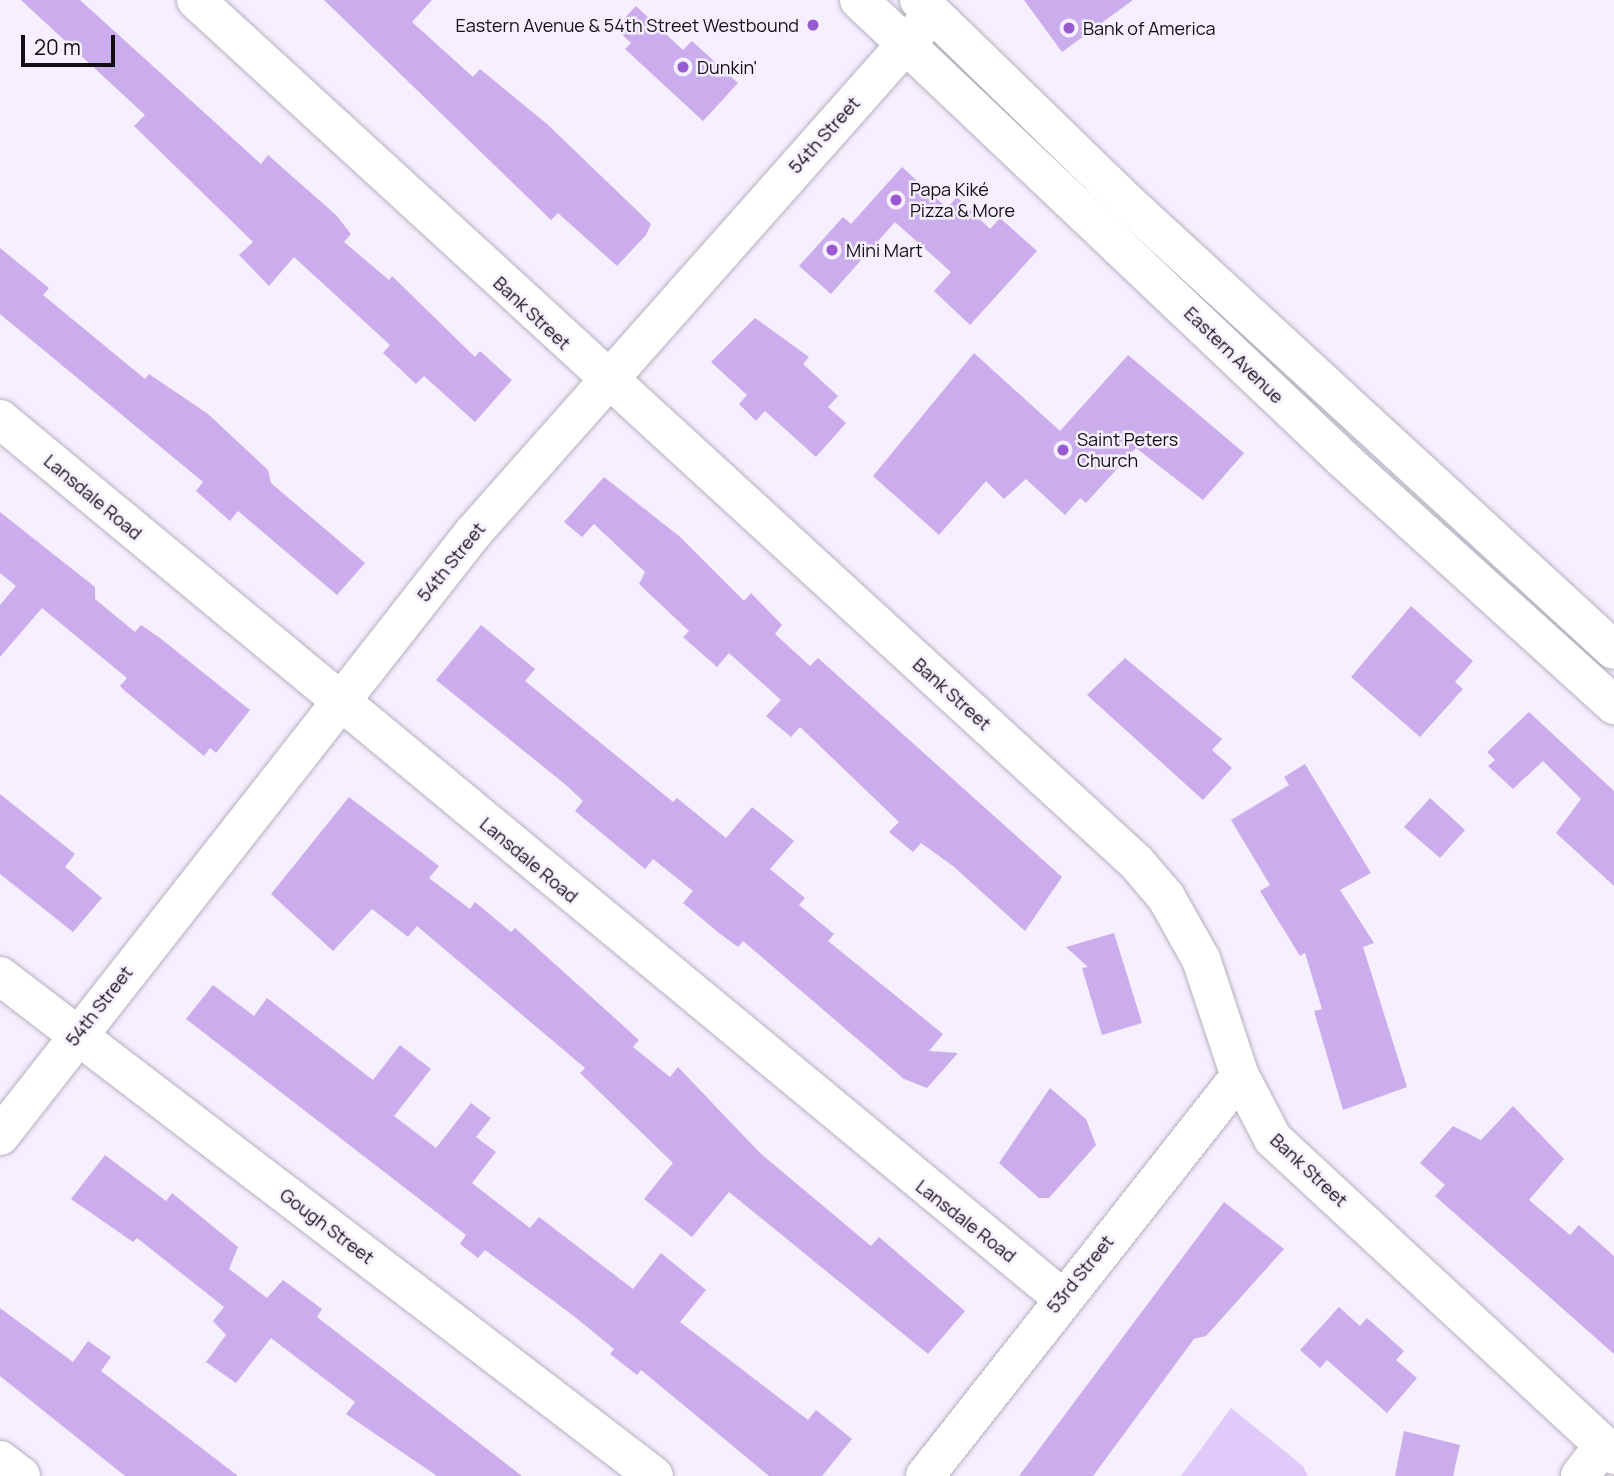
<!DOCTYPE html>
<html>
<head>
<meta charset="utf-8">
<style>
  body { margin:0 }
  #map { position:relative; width:1614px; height:1476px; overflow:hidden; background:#f6efff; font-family:Manrope,sans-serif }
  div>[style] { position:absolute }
  .green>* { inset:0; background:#dfcafa }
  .building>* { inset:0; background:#cbadee }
  .roads { filter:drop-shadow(0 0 2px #b6b0bf) drop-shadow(0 0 2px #b6b0bf) }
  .minor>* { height:38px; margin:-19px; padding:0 19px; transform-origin:19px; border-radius:19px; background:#fff }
  .major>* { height:38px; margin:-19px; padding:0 19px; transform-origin:19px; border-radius:19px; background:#fff }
  .dots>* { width:19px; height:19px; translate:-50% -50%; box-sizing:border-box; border:4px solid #f6efff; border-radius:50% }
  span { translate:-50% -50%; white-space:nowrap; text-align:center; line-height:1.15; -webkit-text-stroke:5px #f6efff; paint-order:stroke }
  .poi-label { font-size:18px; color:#110f14 }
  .right { translate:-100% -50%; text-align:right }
  .left { translate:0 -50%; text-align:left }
  .street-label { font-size:18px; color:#110f14 }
  .scale { position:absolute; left:21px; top:35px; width:94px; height:32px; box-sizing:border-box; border:4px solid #110f14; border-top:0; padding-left:9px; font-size:21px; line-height:24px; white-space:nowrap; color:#110f14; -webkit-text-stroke:5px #f6efff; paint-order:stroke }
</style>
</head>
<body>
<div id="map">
  <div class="green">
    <i style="clip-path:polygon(1231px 1408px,1303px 1466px,1308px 1476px,1181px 1476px)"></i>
  </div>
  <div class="building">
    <i style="clip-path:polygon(21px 0,80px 0,261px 164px,268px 155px,336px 215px,351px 234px,344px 242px,389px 280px,392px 276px,475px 357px,480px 351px,512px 380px,475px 422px,424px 376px,416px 384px,383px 353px,390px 345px,294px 257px,269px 286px,239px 255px,253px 242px,134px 126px,145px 115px)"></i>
    <i style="clip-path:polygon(324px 0,432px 0,412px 22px,473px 77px,480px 69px,547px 124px,651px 224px,646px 235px,617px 266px,558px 213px,551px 220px)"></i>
    <i style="clip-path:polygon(1024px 0,1133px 0,1062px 52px)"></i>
    <i style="clip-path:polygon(636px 6px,683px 50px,692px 41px,738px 83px,703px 121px,625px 49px,631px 43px,615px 28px)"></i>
    <i style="clip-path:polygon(902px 167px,947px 208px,957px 197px,990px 229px,1000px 218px,1037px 251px,970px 325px,934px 291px,951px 272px,895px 222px,831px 294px,799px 266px,843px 217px,851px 224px)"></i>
    <i style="clip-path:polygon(0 248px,49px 288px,43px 295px,145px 379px,149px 374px,208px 414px,268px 470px,271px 483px,365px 563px,337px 595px,238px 511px,230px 521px,196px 491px,203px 482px,0 314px)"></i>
    <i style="clip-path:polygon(755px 318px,809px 357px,803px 364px,838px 396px,828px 407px,846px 423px,816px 457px,765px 411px,756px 421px,739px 404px,747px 395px,711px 362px)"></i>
    <i style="clip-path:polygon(974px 353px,1060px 431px,1128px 355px,1244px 453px,1203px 500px,1136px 448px,1086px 503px,1080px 498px,1065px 515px,1026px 479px,1004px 499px,986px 481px,939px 535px,873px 476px)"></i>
    <i style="clip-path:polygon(604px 477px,679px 536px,744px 601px,751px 593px,782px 625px,775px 634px,810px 666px,818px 658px,1062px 877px,1025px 931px,953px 866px,921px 843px,913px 852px,889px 832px,899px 822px,800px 727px,791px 737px,766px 716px,781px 700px,729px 653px,717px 667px,683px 637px,689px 631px,639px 584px,645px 572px,594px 524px,582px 537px,564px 522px)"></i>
    <i style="clip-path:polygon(0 512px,95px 587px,95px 599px,135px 632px,141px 625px,160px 638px,250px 710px,216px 753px,210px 748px,204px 756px,125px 691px,120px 686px,127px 678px,42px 608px,0 657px,0 605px,16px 586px,0 573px)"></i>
    <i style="clip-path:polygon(1411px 606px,1473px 661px,1455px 682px,1463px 689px,1420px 737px,1351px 677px)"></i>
    <i style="clip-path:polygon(481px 625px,535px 669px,525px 681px,673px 802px,677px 798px,726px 838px,752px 807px,794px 841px,770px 869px,805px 898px,799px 905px,834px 934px,828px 941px,943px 1034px,929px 1051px,958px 1053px,927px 1088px,904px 1079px,743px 941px,738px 947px,719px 933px,683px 903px,693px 891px,653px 859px,645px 869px,575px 811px,583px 801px,566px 785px,436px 680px)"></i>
    <i style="clip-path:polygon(1125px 658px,1222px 739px,1212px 750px,1232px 768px,1203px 800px,1087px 695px)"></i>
    <i style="clip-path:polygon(1529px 712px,1614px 791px,1614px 886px,1556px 833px,1581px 799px,1543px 761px,1513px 789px,1488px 766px,1495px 760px,1487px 752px)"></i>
    <i style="clip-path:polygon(1305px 764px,1371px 873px,1340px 890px,1374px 943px,1363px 947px,1407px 1087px,1343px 1110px,1314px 1011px,1322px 1009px,1305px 953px,1300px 956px,1260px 891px,1270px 885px,1231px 820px,1289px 785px,1284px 777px)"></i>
    <i style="clip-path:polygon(0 794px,75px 854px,65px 867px,102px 898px,73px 932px,0 874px)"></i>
    <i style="clip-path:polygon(349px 797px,439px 866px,429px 878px,470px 909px,475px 902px,511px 932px,515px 928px,639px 1040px,633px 1047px,670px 1077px,678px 1067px,760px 1153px,871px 1246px,879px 1237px,965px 1311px,928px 1354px,729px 1192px,692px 1237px,644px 1199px,673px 1163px,580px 1073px,585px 1068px,417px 926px,408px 937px,372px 909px,333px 951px,271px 894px)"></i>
    <i style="clip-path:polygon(1430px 798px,1465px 830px,1440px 858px,1404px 827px)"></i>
    <i style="clip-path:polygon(1114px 933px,1142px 1023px,1102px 1035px,1082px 968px,1088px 967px,1066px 947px)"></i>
    <i style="clip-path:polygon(213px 985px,254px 1016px,267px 998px,373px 1080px,400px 1045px,431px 1069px,394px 1116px,436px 1148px,471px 1103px,491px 1118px,476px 1137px,496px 1152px,472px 1183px,530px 1228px,539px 1217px,633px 1289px,661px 1253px,706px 1290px,680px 1322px,808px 1420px,816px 1410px,852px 1439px,822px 1476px,769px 1476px,641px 1370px,637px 1375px,610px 1354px,614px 1349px,575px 1317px,485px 1250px,478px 1258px,460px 1244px,466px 1235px,186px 1019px)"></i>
    <i style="clip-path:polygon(1050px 1088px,1086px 1119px,1096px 1145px,1049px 1198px,1039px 1198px,999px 1163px)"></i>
    <i style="clip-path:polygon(1513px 1106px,1564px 1159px,1529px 1200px,1570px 1235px,1579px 1225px,1614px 1256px,1614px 1354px,1435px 1196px,1445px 1185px,1420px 1163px,1453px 1126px,1481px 1140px)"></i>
    <i style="clip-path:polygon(105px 1155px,166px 1201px,172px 1193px,238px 1247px,229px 1269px,267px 1298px,283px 1280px,322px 1309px,317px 1317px,522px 1476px,437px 1476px,346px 1414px,355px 1402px,271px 1338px,236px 1383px,206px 1362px,226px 1335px,213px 1321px,224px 1307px,137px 1238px,133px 1242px,71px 1199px)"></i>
    <i style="clip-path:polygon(1224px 1202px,1284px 1249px,1206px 1336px,1194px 1339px,1093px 1476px,1019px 1476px)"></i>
    <i style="clip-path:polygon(1339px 1307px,1360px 1326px,1367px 1318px,1404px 1351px,1396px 1360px,1417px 1378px,1387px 1413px,1327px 1360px,1320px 1368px,1300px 1350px)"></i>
    <i style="clip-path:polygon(0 1308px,73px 1362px,88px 1341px,111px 1357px,101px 1371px,238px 1476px,125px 1476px,0 1376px)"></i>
    <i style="clip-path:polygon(1404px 1431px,1460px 1445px,1453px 1476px,1395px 1476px)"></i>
  </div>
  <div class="roads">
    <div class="minor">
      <i style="left:196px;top:0;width:1275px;rotate:42.52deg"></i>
      <i style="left:1136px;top:862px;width:46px;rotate:49.4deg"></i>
      <i style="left:1166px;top:897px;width:71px;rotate:60.6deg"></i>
      <i style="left:1201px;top:959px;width:123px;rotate:71.6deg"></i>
      <i style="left:1240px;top:1076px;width:71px;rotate:62.4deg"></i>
      <i style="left:1273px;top:1139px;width:465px;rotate:42.8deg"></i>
      <i style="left:0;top:419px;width:1377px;rotate:39.61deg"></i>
      <i style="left:0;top:976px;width:823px;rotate:37.4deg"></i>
      <i style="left:0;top:1136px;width:766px;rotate:-51.89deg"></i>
      <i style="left:473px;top:533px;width:688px;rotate:-48.48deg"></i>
      <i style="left:0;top:1460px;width:26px;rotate:37deg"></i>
      <i style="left:925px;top:1476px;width:509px;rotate:-51.78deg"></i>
      <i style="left:1580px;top:1476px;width:38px;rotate:-53deg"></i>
    </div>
    <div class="major">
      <i style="left:859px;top:0;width:668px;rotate:43.48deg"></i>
      <i style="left:1344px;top:460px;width:365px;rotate:42.2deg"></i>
      <i style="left:919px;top:0;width:294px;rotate:44.2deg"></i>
      <i style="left:1130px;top:205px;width:657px;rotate:42.6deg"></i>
    </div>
  </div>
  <div class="dots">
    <i style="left:813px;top:25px;background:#975ad0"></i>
    <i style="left:1069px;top:28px;background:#975ad0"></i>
    <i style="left:683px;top:67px;background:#975ad0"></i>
    <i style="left:896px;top:200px;background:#975ad0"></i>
    <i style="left:832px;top:250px;background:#975ad0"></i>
    <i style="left:1063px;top:450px;background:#975ad0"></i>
  </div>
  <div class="poi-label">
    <span class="right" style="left:799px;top:25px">Eastern Avenue &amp; 54th Street Westbound</span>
    <span class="left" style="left:1083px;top:28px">Bank of America</span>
    <span class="left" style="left:697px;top:67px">Dunkin'</span>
    <span class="left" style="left:910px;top:200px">Papa Kiké<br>Pizza &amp; More</span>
    <span class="left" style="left:846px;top:250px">Mini Mart</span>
    <span class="left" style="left:1077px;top:450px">Saint Peters<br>Church</span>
  </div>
  <div class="street-label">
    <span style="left:824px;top:135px;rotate:-48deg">54th Street</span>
    <span style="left:532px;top:313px;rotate:43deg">Bank Street</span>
    <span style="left:1234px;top:355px;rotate:44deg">Eastern Avenue</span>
    <span style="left:93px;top:497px;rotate:40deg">Lansdale Road</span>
    <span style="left:451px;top:562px;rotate:-51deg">54th Street</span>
    <span style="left:952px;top:694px;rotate:42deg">Bank Street</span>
    <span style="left:529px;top:860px;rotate:40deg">Lansdale Road</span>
    <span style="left:99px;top:1006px;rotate:-52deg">54th Street</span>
    <span style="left:1309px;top:1170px;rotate:43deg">Bank Street</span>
    <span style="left:966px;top:1221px;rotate:38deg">Lansdale Road</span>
    <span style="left:327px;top:1226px;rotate:37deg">Gough Street</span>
    <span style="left:1080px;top:1274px;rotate:-51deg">53rd Street</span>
  </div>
  <div class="scale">20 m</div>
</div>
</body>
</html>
